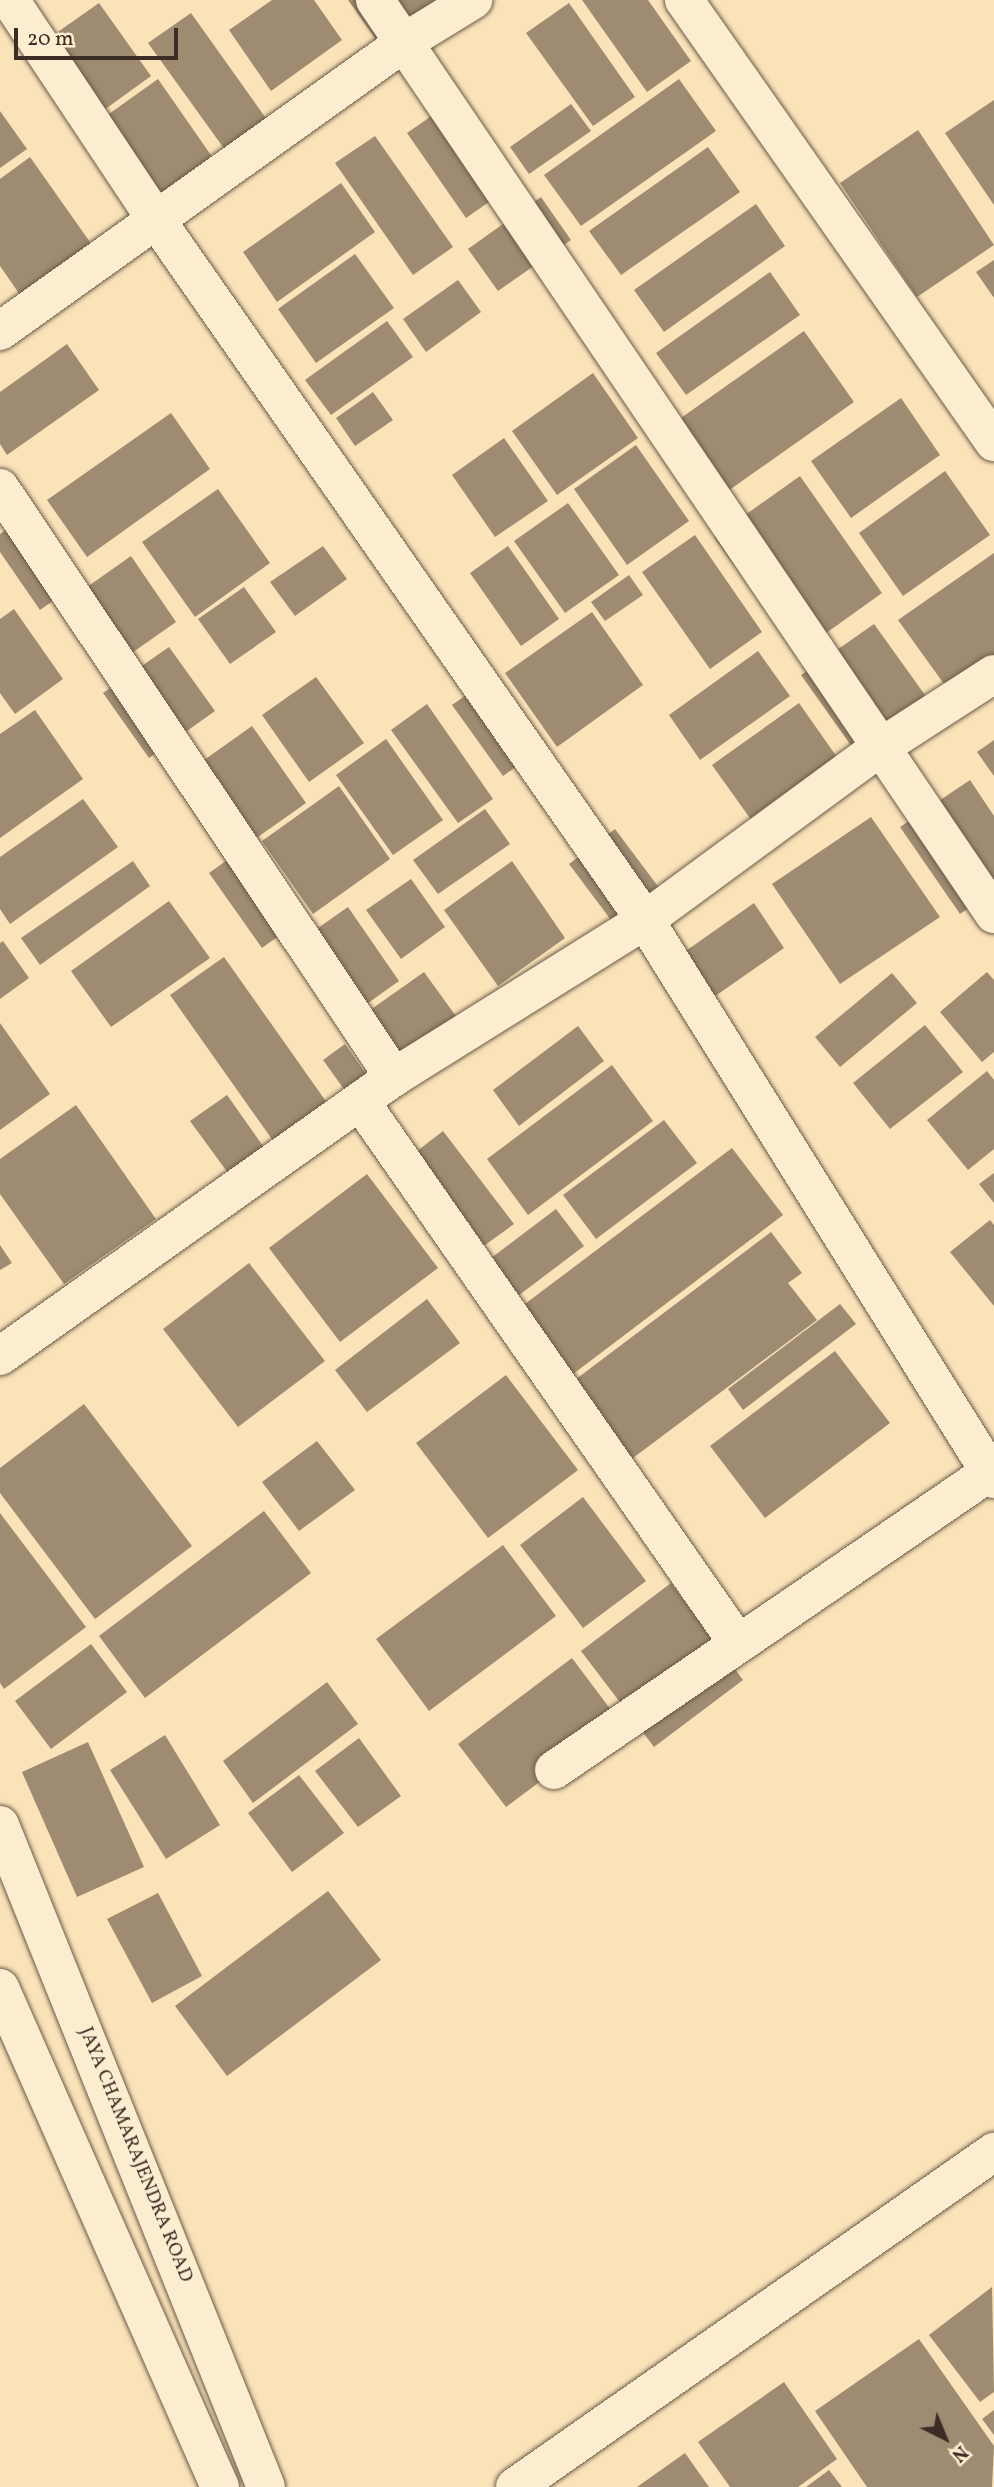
<!DOCTYPE html>
<html>
<head>
<meta charset="utf-8">
<style>
  body { margin:0 }
  #map { position:relative; width:994px; height:2487px; overflow:hidden; background:#fae3b8; font-family:Vollkorn,serif }
  div>[style] { position:absolute }
  .building>* { inset:0; background:#9e8b71 }
  .roads { filter:drop-shadow(0 0 2px #6b5a4a) drop-shadow(0 0 2px #6b5a4a) }
  .street>* { height:38px; margin:-19px; padding:0 19px; transform-origin:19px; border-radius:19px; background:#fcedd1 }
  .secondary>* { height:38px; margin:-19px; padding:0 19px; transform-origin:19px; border-radius:19px; background:#fcedd1 }
  span { translate:-50% -50%; white-space:nowrap; text-align:center; line-height:1.15; -webkit-text-stroke:5px #fcedd1; paint-order:stroke }
  .street-label { font-size:19px; color:#3b2c25 }
  .north { position:absolute; left:910px; top:2403px; width:70px; height:70px; -webkit-text-stroke:5px #fcedd1; paint-order:stroke; rotate:137deg; font-size:19px; font-weight:700; line-height:28px; text-align:center; color:#3b2c25 }
  .north::after { content:''; display:block; margin:auto; width:24px; height:32px; background:#3b2c25; clip-path:polygon(50% 0,100% 100%,50% 72%,0 100%) }
  .scale { position:absolute; left:14px; top:28px; width:164px; height:32px; box-sizing:border-box; border:4px solid #3b2c25; border-top:0; padding-left:9px; font-size:21px; line-height:24px; white-space:nowrap; color:#3b2c25; -webkit-text-stroke:5px #fcedd1; paint-order:stroke }
</style>
</head>
<body>
<div id="map">
  <div class="building">
    <i style="clip-path:polygon(272px 0,314px 0,342px 40px,271px 91px,229px 30px)"></i>
    <i style="clip-path:polygon(348px 0,450px 0,382px 48px)"></i>
    <i style="clip-path:polygon(582px 0,648px 0,691px 61px,647px 92px)"></i>
    <i style="clip-path:polygon(99px 3px,151px 76px,104px 110px,52px 36px)"></i>
    <i style="clip-path:polygon(569px 3px,635px 97px,593px 126px,526px 33px)"></i>
    <i style="clip-path:polygon(191px 13px,270px 124px,228px 154px,148px 43px)"></i>
    <i style="clip-path:polygon(158px 79px,215px 161px,142px 213px,85px 131px)"></i>
    <i style="clip-path:polygon(679px 79px,716px 131px,581px 226px,544px 175px)"></i>
    <i style="clip-path:polygon(994px 100px,994px 205px,945px 133px)"></i>
    <i style="clip-path:polygon(571px 104px,591px 131px,529px 174px,510px 147px)"></i>
    <i style="clip-path:polygon(440px 110px,499px 195px,466px 218px,407px 133px)"></i>
    <i style="clip-path:polygon(0 111px,27px 149px,0 168px)"></i>
    <i style="clip-path:polygon(918px 130px,994px 245px,917px 297px,840px 183px)"></i>
    <i style="clip-path:polygon(375px 136px,453px 247px,413px 275px,335px 163px)"></i>
    <i style="clip-path:polygon(708px 147px,740px 192px,621px 275px,589px 231px)"></i>
    <i style="clip-path:polygon(30px 157px,97px 252px,25px 302px,0 266px,0 179px)"></i>
    <i style="clip-path:polygon(341px 183px,375px 232px,277px 302px,243px 252px)"></i>
    <i style="clip-path:polygon(541px 197px,571px 240px,498px 291px,468px 249px)"></i>
    <i style="clip-path:polygon(756px 204px,785px 246px,664px 332px,634px 290px)"></i>
    <i style="clip-path:polygon(355px 254px,394px 308px,316px 363px,278px 309px)"></i>
    <i style="clip-path:polygon(994px 260px,994px 298px,976px 272px)"></i>
    <i style="clip-path:polygon(770px 272px,800px 315px,686px 395px,656px 353px)"></i>
    <i style="clip-path:polygon(458px 280px,481px 312px,426px 352px,403px 319px)"></i>
    <i style="clip-path:polygon(387px 321px,413px 357px,331px 415px,305px 380px)"></i>
    <i style="clip-path:polygon(804px 331px,854px 402px,704px 508px,654px 437px)"></i>
    <i style="clip-path:polygon(67px 344px,99px 390px,7px 455px,0 444px,0 392px)"></i>
    <i style="clip-path:polygon(593px 373px,638px 438px,557px 495px,512px 431px)"></i>
    <i style="clip-path:polygon(373px 392px,393px 420px,355px 446px,336px 418px)"></i>
    <i style="clip-path:polygon(901px 398px,940px 455px,851px 518px,811px 461px)"></i>
    <i style="clip-path:polygon(171px 413px,210px 469px,87px 557px,47px 500px)"></i>
    <i style="clip-path:polygon(504px 438px,548px 501px,495px 537px,452px 475px)"></i>
    <i style="clip-path:polygon(636px 445px,689px 521px,627px 565px,574px 489px)"></i>
    <i style="clip-path:polygon(945px 471px,990px 535px,903px 596px,859px 533px)"></i>
    <i style="clip-path:polygon(800px 476px,882px 593px,797px 654px,714px 537px)"></i>
    <i style="clip-path:polygon(218px 489px,270px 563px,195px 617px,142px 542px)"></i>
    <i style="clip-path:polygon(568px 503px,619px 575px,565px 613px,514px 541px)"></i>
    <i style="clip-path:polygon(31px 512px,80px 582px,40px 610px,0 552px,0 534px)"></i>
    <i style="clip-path:polygon(695px 535px,762px 632px,710px 669px,642px 572px)"></i>
    <i style="clip-path:polygon(323px 546px,347px 579px,295px 616px,270px 582px)"></i>
    <i style="clip-path:polygon(508px 546px,559px 619px,521px 646px,470px 573px)"></i>
    <i style="clip-path:polygon(994px 553px,994px 659px,949px 691px,898px 620px)"></i>
    <i style="clip-path:polygon(131px 556px,176px 622px,109px 669px,63px 604px)"></i>
    <i style="clip-path:polygon(629px 575px,643px 595px,605px 621px,591px 602px)"></i>
    <i style="clip-path:polygon(244px 587px,276px 632px,230px 664px,198px 619px)"></i>
    <i style="clip-path:polygon(14px 609px,63px 679px,15px 714px,0 693px,0 619px)"></i>
    <i style="clip-path:polygon(592px 612px,643px 685px,557px 747px,505px 673px)"></i>
    <i style="clip-path:polygon(874px 624px,930px 702px,857px 754px,801px 675px)"></i>
    <i style="clip-path:polygon(169px 647px,215px 711px,149px 758px,103px 693px)"></i>
    <i style="clip-path:polygon(758px 651px,790px 696px,700px 760px,669px 715px)"></i>
    <i style="clip-path:polygon(316px 677px,364px 743px,309px 782px,262px 715px)"></i>
    <i style="clip-path:polygon(490px 678px,540px 750px,503px 776px,452px 705px)"></i>
    <i style="clip-path:polygon(799px 703px,839px 760px,752px 821px,712px 765px)"></i>
    <i style="clip-path:polygon(427px 704px,493px 799px,458px 823px,391px 730px)"></i>
    <i style="clip-path:polygon(35px 710px,83px 779px,0 838px,0 734px)"></i>
    <i style="clip-path:polygon(252px 726px,306px 803px,248px 844px,301px 920px,262px 948px,209px 873px,237px 853px,183px 775px)"></i>
    <i style="clip-path:polygon(386px 739px,443px 820px,393px 855px,336px 775px)"></i>
    <i style="clip-path:polygon(994px 740px,994px 776px,977px 752px)"></i>
    <i style="clip-path:polygon(970px 780px,994px 816px,994px 891px,960px 914px,900px 827px)"></i>
    <i style="clip-path:polygon(339px 786px,390px 859px,313px 914px,262px 841px)"></i>
    <i style="clip-path:polygon(83px 799px,118px 847px,10px 924px,0 909px,0 857px)"></i>
    <i style="clip-path:polygon(485px 809px,510px 844px,438px 894px,413px 860px)"></i>
    <i style="clip-path:polygon(871px 817px,940px 917px,840px 984px,772px 884px)"></i>
    <i style="clip-path:polygon(615px 829px,660px 889px,614px 924px,569px 864px)"></i>
    <i style="clip-path:polygon(133px 861px,150px 886px,40px 965px,21px 938px)"></i>
    <i style="clip-path:polygon(512px 861px,565px 938px,498px 986px,444px 910px)"></i>
    <i style="clip-path:polygon(411px 879px,445px 927px,401px 959px,366px 910px)"></i>
    <i style="clip-path:polygon(169px 901px,210px 958px,111px 1027px,71px 971px)"></i>
    <i style="clip-path:polygon(754px 903px,784px 948px,691px 1013px,660px 969px)"></i>
    <i style="clip-path:polygon(348px 907px,399px 981px,347px 1018px,295px 944px)"></i>
    <i style="clip-path:polygon(3px 941px,29px 978px,0 999px,0 943px)"></i>
    <i style="clip-path:polygon(224px 957px,330px 1107px,276px 1145px,170px 995px)"></i>
    <i style="clip-path:polygon(424px 972px,466px 1030px,383px 1089px,342px 1030px)"></i>
    <i style="clip-path:polygon(987px 972px,994px 980px,994px 1052px,982px 1062px,940px 1012px)"></i>
    <i style="clip-path:polygon(892px 973px,917px 1003px,840px 1067px,815px 1037px)"></i>
    <i style="clip-path:polygon(0 1023px,50px 1094px,0 1130px)"></i>
    <i style="clip-path:polygon(925px 1025px,963px 1072px,890px 1129px,853px 1083px)"></i>
    <i style="clip-path:polygon(578px 1026px,604px 1061px,519px 1126px,493px 1090px)"></i>
    <i style="clip-path:polygon(345px 1044px,373px 1084px,351px 1099px,323px 1060px)"></i>
    <i style="clip-path:polygon(612px 1065px,653px 1121px,528px 1215px,487px 1159px)"></i>
    <i style="clip-path:polygon(987px 1071px,994px 1080px,994px 1149px,968px 1170px,927px 1120px)"></i>
    <i style="clip-path:polygon(227px 1095px,275px 1163px,239px 1188px,190px 1121px)"></i>
    <i style="clip-path:polygon(76px 1105px,156px 1219px,64px 1284px,0 1194px,0 1159px)"></i>
    <i style="clip-path:polygon(664px 1120px,697px 1163px,596px 1239px,563px 1195px)"></i>
    <i style="clip-path:polygon(443px 1131px,514px 1224px,481px 1248px,412px 1155px)"></i>
    <i style="clip-path:polygon(732px 1148px,783px 1215px,548px 1393px,497px 1325px)"></i>
    <i style="clip-path:polygon(994px 1173px,994px 1203px,979px 1184px)"></i>
    <i style="clip-path:polygon(367px 1174px,438px 1268px,340px 1342px,269px 1248px)"></i>
    <i style="clip-path:polygon(556px 1209px,584px 1246px,502px 1308px,474px 1271px)"></i>
    <i style="clip-path:polygon(990px 1220px,994px 1225px,994px 1306px,950px 1252px)"></i>
    <i style="clip-path:polygon(771px 1232px,802px 1273px,788px 1283px,817px 1320px,609px 1476px,551px 1398px)"></i>
    <i style="clip-path:polygon(0 1245px,12px 1263px,0 1270px)"></i>
    <i style="clip-path:polygon(249px 1263px,325px 1361px,238px 1427px,163px 1329px)"></i>
    <i style="clip-path:polygon(427px 1299px,460px 1343px,367px 1412px,335px 1370px)"></i>
    <i style="clip-path:polygon(840px 1304px,856px 1324px,743px 1410px,728px 1389px)"></i>
    <i style="clip-path:polygon(835px 1351px,890px 1423px,765px 1518px,710px 1446px)"></i>
    <i style="clip-path:polygon(506px 1375px,578px 1470px,488px 1538px,416px 1443px)"></i>
    <i style="clip-path:polygon(84px 1404px,192px 1546px,95px 1619px,0 1493px,0 1468px)"></i>
    <i style="clip-path:polygon(317px 1441px,355px 1490px,299px 1531px,262px 1482px)"></i>
    <i style="clip-path:polygon(583px 1497px,646px 1581px,583px 1628px,520px 1545px)"></i>
    <i style="clip-path:polygon(264px 1511px,311px 1573px,145px 1698px,99px 1636px)"></i>
    <i style="clip-path:polygon(0 1513px,86px 1627px,4px 1689px,0 1683px)"></i>
    <i style="clip-path:polygon(503px 1545px,556px 1616px,429px 1711px,376px 1639px)"></i>
    <i style="clip-path:polygon(671px 1583px,743px 1680px,654px 1747px,581px 1651px)"></i>
    <i style="clip-path:polygon(91px 1644px,127px 1692px,51px 1749px,15px 1701px)"></i>
    <i style="clip-path:polygon(572px 1658px,620px 1722px,506px 1807px,458px 1744px)"></i>
    <i style="clip-path:polygon(327px 1682px,358px 1724px,253px 1803px,223px 1761px)"></i>
    <i style="clip-path:polygon(165px 1735px,220px 1825px,166px 1859px,110px 1770px)"></i>
    <i style="clip-path:polygon(359px 1738px,401px 1796px,358px 1827px,315px 1771px)"></i>
    <i style="clip-path:polygon(88px 1742px,144px 1867px,77px 1897px,22px 1772px)"></i>
    <i style="clip-path:polygon(299px 1775px,344px 1833px,292px 1872px,248px 1813px)"></i>
    <i style="clip-path:polygon(328px 1891px,381px 1960px,227px 2076px,175px 2006px)"></i>
    <i style="clip-path:polygon(158px 1893px,202px 1976px,152px 2003px,107px 1919px)"></i>
    <i style="clip-path:polygon(992px 2287px,994px 2392px,980px 2402px,929px 2335px)"></i>
    <i style="clip-path:polygon(919px 2339px,994px 2446px,992px 2487px,867px 2487px,815px 2411px)"></i>
    <i style="clip-path:polygon(784px 2382px,837px 2459px,798px 2487px,730px 2487px,698px 2442px)"></i>
    <i style="clip-path:polygon(994px 2410px,994px 2435px,982px 2419px)"></i>
    <i style="clip-path:polygon(685px 2453px,709px 2487px,637px 2487px)"></i>
    <i style="clip-path:polygon(829px 2470px,842px 2487px,806px 2487px)"></i>
  </div>
  <div class="roads">
    <div class="street">
      <i style="left:10px;top:0;width:265px;rotate:56.4deg"></i>
      <i style="left:157px;top:221px;width:852px;rotate:55.08deg"></i>
      <i style="left:645px;top:920px;width:659px;rotate:58.02deg"></i>
      <i style="left:375px;top:0;width:1104px;rotate:55.89deg"></i>
      <i style="left:684px;top:0;width:540px;rotate:54.96deg"></i>
      <i style="left:0;top:331px;width:499px;rotate:-35.5deg"></i>
      <i style="left:406px;top:41px;width:79px;rotate:-31.5deg"></i>
      <i style="left:0;top:488px;width:709px;rotate:56.22deg"></i>
      <i style="left:360px;top:1101px;width:659px;rotate:55.13deg"></i>
      <i style="left:0;top:1356px;width:483px;rotate:-35.3deg"></i>
      <i style="left:394px;top:1077px;width:296px;rotate:-32deg"></i>
      <i style="left:645px;top:920px;width:289px;rotate:-36.3deg"></i>
      <i style="left:878px;top:749px;width:138px;rotate:-32.9deg"></i>
      <i style="left:554px;top:1770px;width:528px;rotate:-34.35deg"></i>
      <i style="left:515px;top:2487px;width:585px;rotate:-34.97deg"></i>
    </div>
    <div class="secondary">
      <i style="left:0;top:1825px;width:713px;rotate:68.11deg"></i>
      <i style="left:0;top:1988px;width:545px;rotate:66.21deg"></i>
    </div>
  </div>
  <div class="street-label">
    <span style="left:135px;top:2155px;rotate:68deg">JAYA CHAMARAJENDRA ROAD</span>
  </div>
  <div class="north">N</div>
  <div class="scale">20 m</div>
</div>
</body>
</html>
